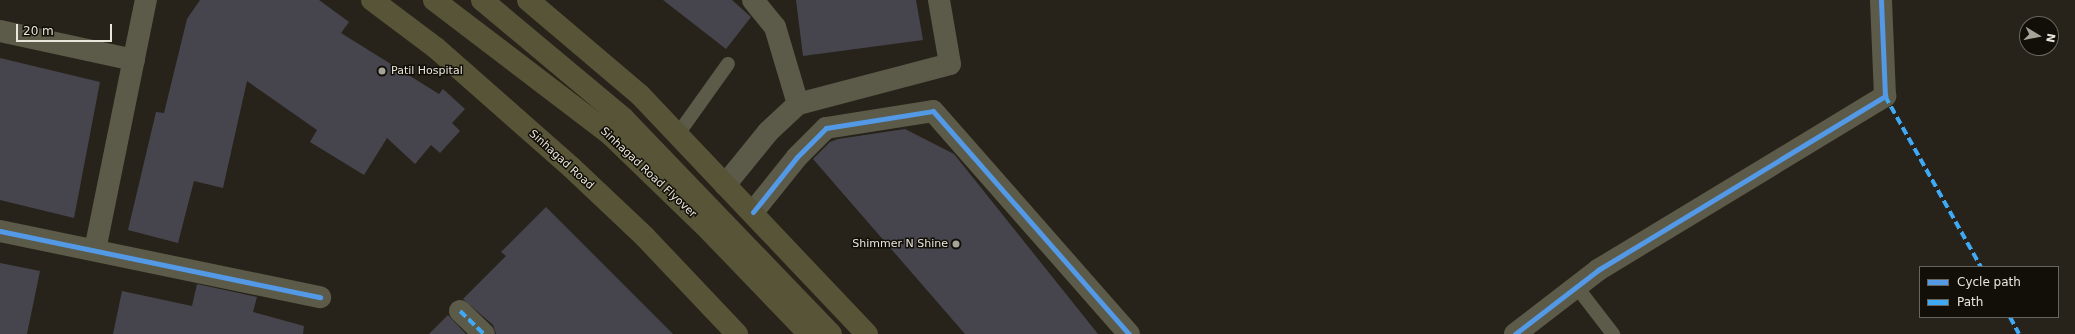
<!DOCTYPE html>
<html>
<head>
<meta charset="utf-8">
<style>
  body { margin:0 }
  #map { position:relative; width:2075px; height:334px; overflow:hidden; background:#27231a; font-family:"DejaVu Sans",sans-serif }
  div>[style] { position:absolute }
  .building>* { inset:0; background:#46454d }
  .service>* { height:14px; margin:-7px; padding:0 7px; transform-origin:7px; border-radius:7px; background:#5c5a49 }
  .minor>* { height:22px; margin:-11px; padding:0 11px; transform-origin:11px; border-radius:11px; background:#5c5a49 }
  .primary>* { height:22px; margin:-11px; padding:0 11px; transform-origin:11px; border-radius:11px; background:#575437 }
  .quiet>* { height:4px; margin-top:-2px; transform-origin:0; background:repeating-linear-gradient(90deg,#3fa9f5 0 8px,transparent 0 12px) }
  .cycleway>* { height:5px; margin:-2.5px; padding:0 2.5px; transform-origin:2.5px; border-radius:2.5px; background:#5399e6 }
  .dots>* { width:11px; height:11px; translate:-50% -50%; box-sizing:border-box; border:2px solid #120f08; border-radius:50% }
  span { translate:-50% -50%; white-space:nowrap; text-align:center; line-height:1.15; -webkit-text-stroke:3px #120f08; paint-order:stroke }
  .poi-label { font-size:11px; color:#e9e6db }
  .left { translate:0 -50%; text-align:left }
  .right { translate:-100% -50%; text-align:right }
  .street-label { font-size:11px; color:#e9e6db }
  .legend { position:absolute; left:1919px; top:266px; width:140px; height:52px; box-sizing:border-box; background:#120f08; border:1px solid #68655c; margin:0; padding:5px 7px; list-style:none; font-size:12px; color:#e9e6db }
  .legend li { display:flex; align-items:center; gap:8px; height:20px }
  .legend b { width:20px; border:1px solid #68655c }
  .north { position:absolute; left:2019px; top:16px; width:40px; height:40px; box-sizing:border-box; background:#120f08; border:1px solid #68655c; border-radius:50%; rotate:100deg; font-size:11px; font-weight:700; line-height:16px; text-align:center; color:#e9e6db }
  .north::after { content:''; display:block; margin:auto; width:14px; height:18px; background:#a5a297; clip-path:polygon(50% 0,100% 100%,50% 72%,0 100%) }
  .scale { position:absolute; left:16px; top:24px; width:96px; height:18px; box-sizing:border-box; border:2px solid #e9e6db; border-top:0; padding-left:5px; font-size:12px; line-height:14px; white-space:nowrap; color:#e9e6db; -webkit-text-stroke:3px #120f08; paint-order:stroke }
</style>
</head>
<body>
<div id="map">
  <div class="building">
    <i style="clip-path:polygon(200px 0,319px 0,349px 22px,341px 33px,439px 94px,443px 89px,465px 109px,452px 123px,460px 131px,440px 153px,431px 145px,415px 164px,387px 138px,364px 175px,310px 142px,317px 130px,247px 81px,223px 188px,194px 181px,178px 243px,128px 230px,156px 112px,164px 113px,187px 19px)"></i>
    <i style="clip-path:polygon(663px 0,732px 0,751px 17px,726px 49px)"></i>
    <i style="clip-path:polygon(796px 0,916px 0,923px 40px,803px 56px)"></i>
    <i style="clip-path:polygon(0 58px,100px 82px,74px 218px,0 200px)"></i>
    <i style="clip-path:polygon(905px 129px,954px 154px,1098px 334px,965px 334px,813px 159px,830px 142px,838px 139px)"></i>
    <i style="clip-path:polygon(546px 207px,673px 334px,496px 334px,493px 325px,463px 299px,506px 256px,501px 252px)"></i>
    <i style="clip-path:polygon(0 263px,40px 271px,27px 334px,0 334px)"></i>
    <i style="clip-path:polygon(197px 284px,257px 297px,253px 312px,304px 326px,303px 334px,113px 334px,122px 291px,192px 306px)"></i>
    <i style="clip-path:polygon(448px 315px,466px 334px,429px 334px)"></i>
  </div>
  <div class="service">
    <i style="left:678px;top:134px;width:86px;rotate:-54.5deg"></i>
    <i style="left:1576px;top:286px;width:61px;rotate:52.4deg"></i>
  </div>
  <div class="minor">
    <i style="left:753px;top:0;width:35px;rotate:51deg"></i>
    <i style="left:775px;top:27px;width:80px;rotate:73.4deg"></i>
    <i style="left:0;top:31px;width:137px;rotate:12.2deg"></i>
    <i style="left:725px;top:185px;width:68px;rotate:-50.9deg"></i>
    <i style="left:768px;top:132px;width:41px;rotate:-43deg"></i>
    <i style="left:798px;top:104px;width:157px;rotate:-14.7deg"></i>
    <i style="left:950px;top:64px;width:65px;rotate:-99.8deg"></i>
    <i style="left:753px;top:212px;width:70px;rotate:-51.3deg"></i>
    <i style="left:797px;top:157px;width:41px;rotate:-45deg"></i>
    <i style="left:826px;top:128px;width:108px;rotate:-9deg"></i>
    <i style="left:933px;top:111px;width:297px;rotate:48.7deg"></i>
    <i style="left:0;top:231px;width:327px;rotate:11.7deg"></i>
    <i style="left:95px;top:250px;width:255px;rotate:-78.5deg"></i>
    <i style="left:460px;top:311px;width:33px;rotate:44deg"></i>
    <i style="left:1515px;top:334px;width:105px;rotate:-37.6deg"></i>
    <i style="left:1598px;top:270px;width:336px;rotate:-31.2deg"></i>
    <i style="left:1885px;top:96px;width:96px;rotate:-92.4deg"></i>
  </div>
  <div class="primary">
    <i style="left:372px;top:0;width:80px;rotate:36.9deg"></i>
    <i style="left:436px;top:48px;width:180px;rotate:41.4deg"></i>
    <i style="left:571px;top:167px;width:102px;rotate:43.4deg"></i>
    <i style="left:645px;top:237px;width:134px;rotate:46.5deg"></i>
    <i style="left:434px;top:0;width:223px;rotate:37.3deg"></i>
    <i style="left:611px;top:135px;width:136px;rotate:44.1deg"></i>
    <i style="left:709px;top:230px;width:144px;rotate:46.1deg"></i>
    <i style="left:482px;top:0;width:184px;rotate:39.9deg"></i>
    <i style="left:623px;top:118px;width:300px;rotate:46.1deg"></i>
    <i style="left:528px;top:0;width:147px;rotate:40.3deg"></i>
    <i style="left:640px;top:95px;width:330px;rotate:46.5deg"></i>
  </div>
  <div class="quiet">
    <i style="left:1885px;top:96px;width:196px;rotate:60.7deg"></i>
    <i style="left:460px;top:311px;width:33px;rotate:44deg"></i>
    <i style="left:2010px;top:317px;width:19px;rotate:62deg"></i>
  </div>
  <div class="cycleway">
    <i style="left:753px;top:212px;width:70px;rotate:-51.3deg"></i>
    <i style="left:797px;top:157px;width:41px;rotate:-45deg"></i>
    <i style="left:826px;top:128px;width:108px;rotate:-9deg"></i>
    <i style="left:933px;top:111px;width:297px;rotate:48.7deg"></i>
    <i style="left:0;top:231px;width:327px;rotate:11.7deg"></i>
    <i style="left:1515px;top:334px;width:105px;rotate:-37.6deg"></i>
    <i style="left:1598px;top:270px;width:336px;rotate:-31.2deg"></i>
    <i style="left:1885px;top:96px;width:96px;rotate:-92.4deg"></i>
  </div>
  <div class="dots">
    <i style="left:382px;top:71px;background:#a5a297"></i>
    <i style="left:956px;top:244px;background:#a5a297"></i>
  </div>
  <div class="poi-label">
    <span class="left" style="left:391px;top:71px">Patil Hospital</span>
    <span class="right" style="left:948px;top:244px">Shimmer N Shine</span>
  </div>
  <div class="street-label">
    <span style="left:561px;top:160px;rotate:42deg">Sinhagad Road</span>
    <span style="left:648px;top:173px;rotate:43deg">Sinhagad Road Flyover</span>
  </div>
  <ul class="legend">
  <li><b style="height:5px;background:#5399e6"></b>Cycle path</li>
  <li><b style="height:5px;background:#3fa9f5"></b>Path</li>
  </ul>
  <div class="north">N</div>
  <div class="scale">20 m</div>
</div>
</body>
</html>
